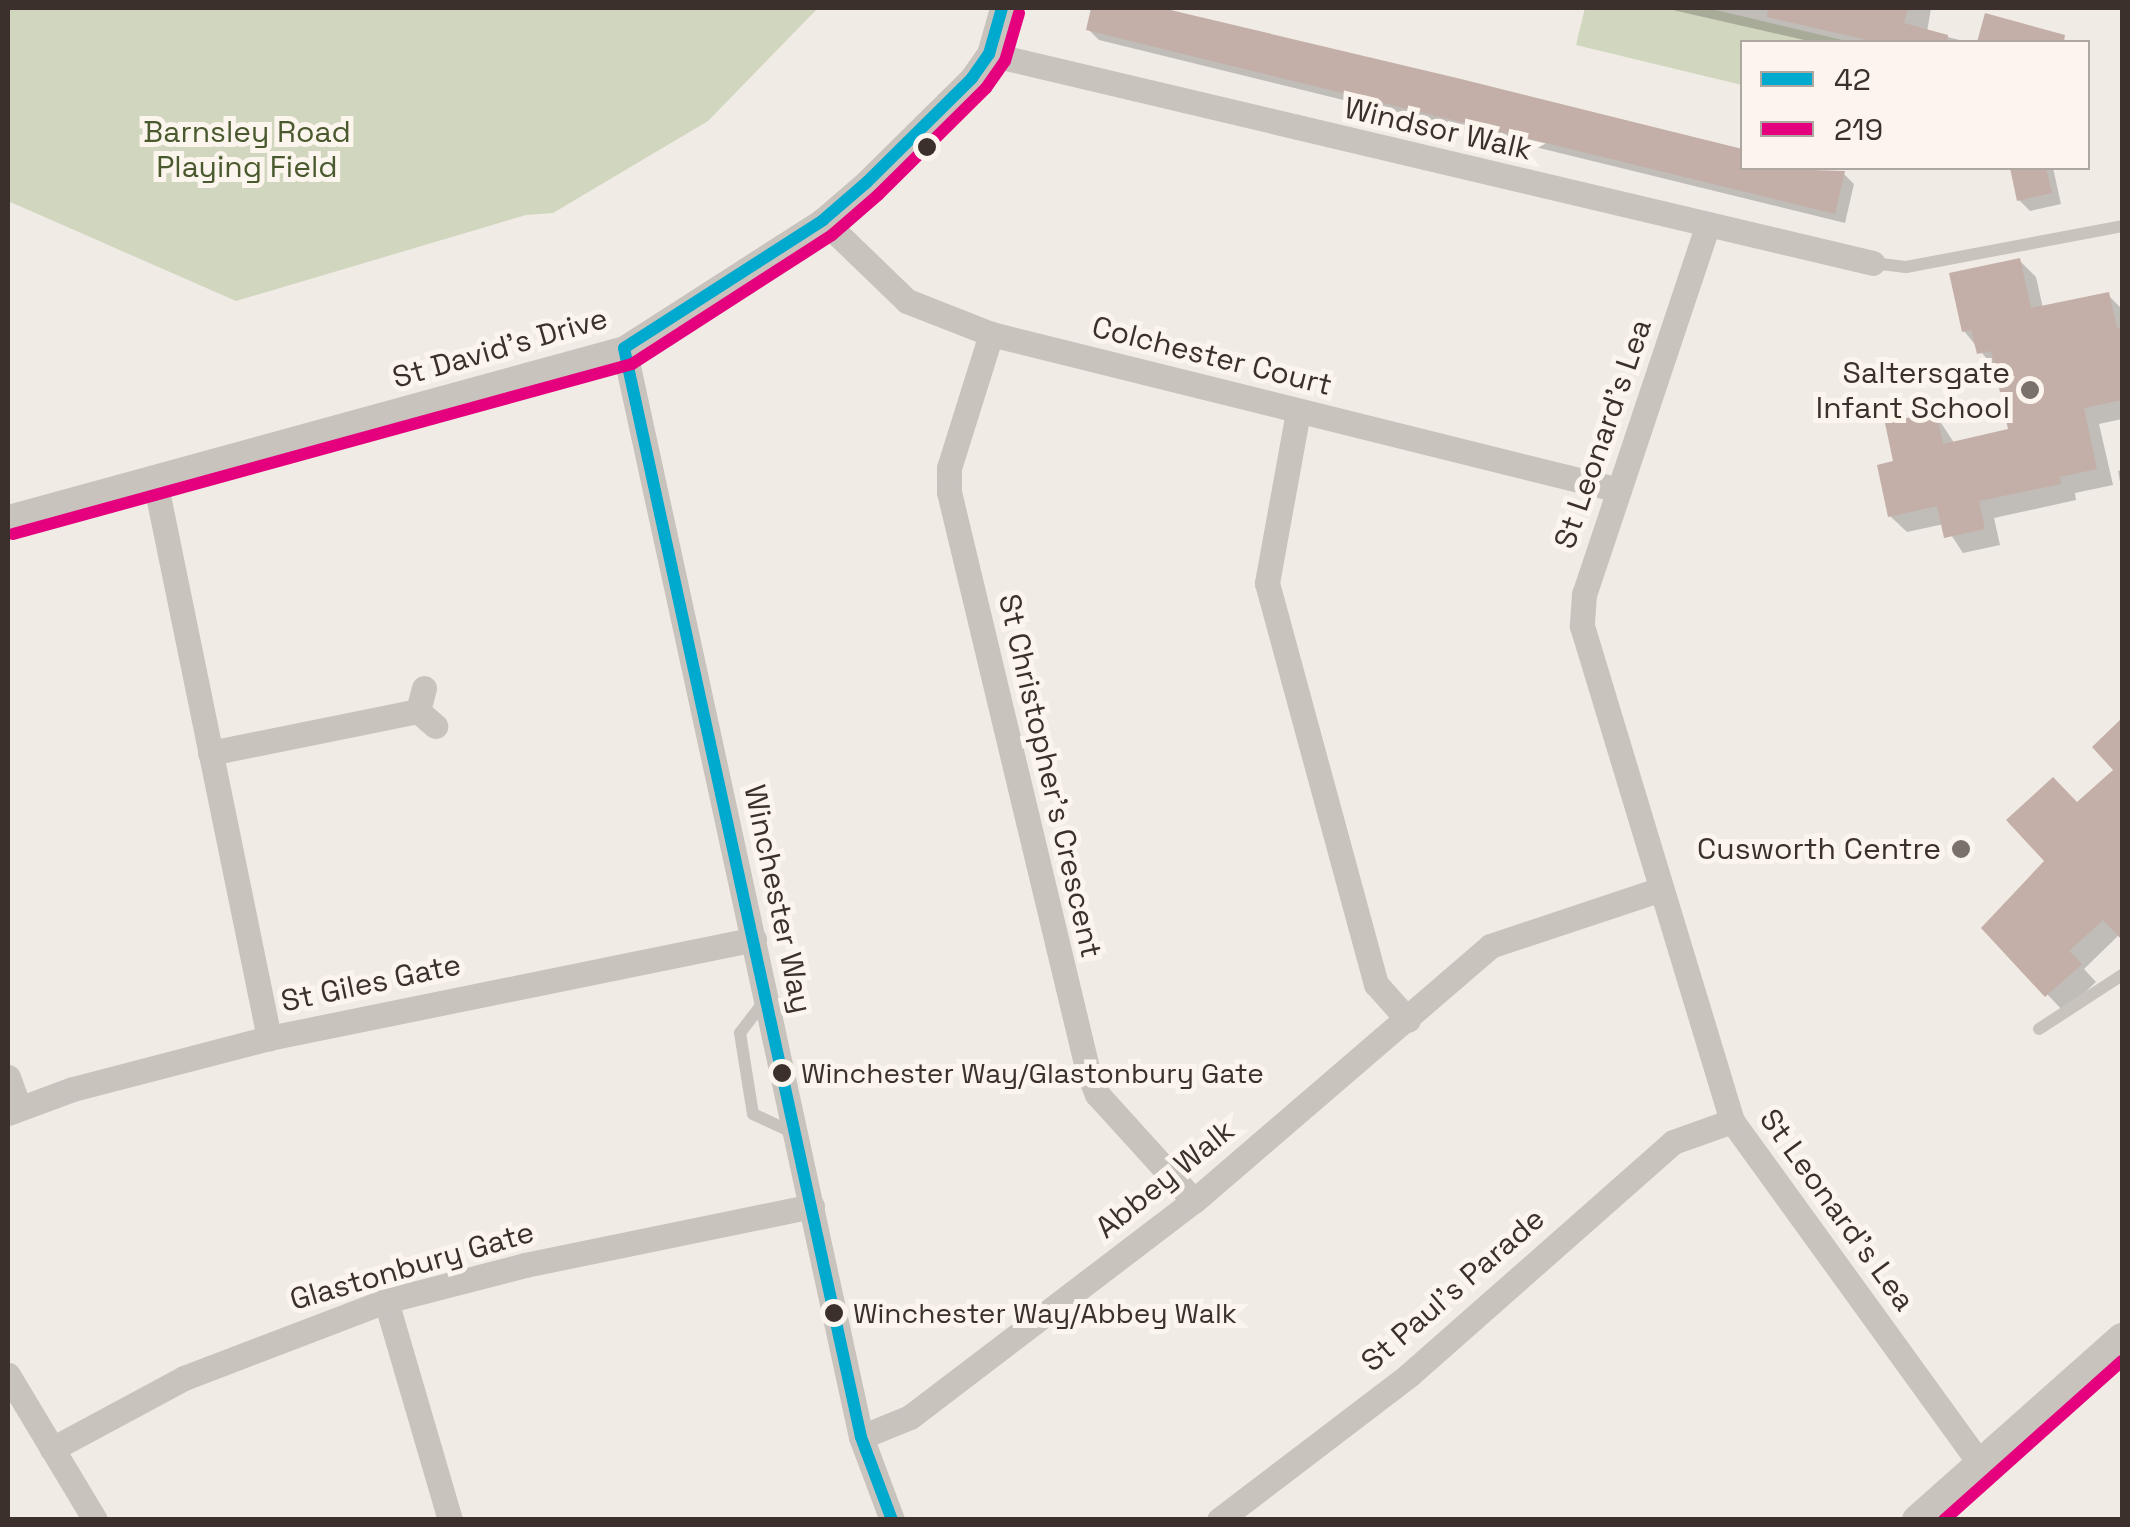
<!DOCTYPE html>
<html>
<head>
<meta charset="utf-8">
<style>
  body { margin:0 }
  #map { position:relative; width:2130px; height:1527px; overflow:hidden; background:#f0ebe5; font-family:"Space Grotesk",sans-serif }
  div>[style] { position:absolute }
  .green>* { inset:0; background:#d1d6bf }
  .shadow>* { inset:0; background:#0003 }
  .building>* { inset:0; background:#c3afa7 }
  .service>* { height:12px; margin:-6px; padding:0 6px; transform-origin:6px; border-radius:6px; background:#c9c3be }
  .minor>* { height:25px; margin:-12.5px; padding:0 12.5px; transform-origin:12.5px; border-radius:12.5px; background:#c9c3be }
  .tertiary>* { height:30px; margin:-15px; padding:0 15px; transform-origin:15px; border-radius:15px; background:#c9c3be }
  .bus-1>* { height:12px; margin:-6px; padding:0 6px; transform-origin:6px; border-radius:6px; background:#00a9ce }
  .bus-2>* { height:12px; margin:-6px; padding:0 6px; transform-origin:6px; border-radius:6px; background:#e5007d }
  .dots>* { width:28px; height:28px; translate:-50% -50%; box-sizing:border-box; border:5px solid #fbf5ee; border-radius:50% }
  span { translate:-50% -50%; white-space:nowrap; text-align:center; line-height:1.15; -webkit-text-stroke:10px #fbf5ee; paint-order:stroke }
  .bus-label { font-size:28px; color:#3b302b }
  .left { translate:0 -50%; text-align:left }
  .street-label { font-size:30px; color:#3b302b }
  .park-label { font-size:30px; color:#4a5a2e }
  .poi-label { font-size:30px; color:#3b302b }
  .right { translate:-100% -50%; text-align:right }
  .frame { position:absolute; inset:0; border:10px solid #3b302b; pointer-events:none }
  .legend { position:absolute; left:1740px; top:40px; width:350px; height:130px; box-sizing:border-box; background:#fbf5ee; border:2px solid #aea6a0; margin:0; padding:12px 18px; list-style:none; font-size:30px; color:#3b302b }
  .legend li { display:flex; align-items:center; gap:20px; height:50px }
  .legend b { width:50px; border:2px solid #aea6a0 }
</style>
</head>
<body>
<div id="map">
  <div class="green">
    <i style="clip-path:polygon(8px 8px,818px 8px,708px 121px,553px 213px,526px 215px,236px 301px,8px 201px)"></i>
    <i style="clip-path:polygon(1585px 8px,1707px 8px,1846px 41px,1742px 42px,1742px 85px,1576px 45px)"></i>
  </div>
  <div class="shadow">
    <i style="clip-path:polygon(1094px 8px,1153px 8px,1742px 149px,1742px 168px,1844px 174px,1854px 184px,1845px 223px,1099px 40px,1088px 29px)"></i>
    <i style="clip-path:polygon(1664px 8px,1931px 8px,1927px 32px,1968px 42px,1813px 42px)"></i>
    <i style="clip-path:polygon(2012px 168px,2053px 168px,2061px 204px,2030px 211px,2019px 200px)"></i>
    <i style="clip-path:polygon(2019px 260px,2036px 277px,2043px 308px,2108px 295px,2122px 309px,2122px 419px,2099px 424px,2113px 485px,2075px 493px,2076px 500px,1994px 518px,2000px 545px,1963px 553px,1944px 524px,1907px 532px,1890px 516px,1896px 463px,1935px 414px,1955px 444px,2011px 431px,1996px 370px,1964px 331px)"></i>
    <i style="clip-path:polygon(2122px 470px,2122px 493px,2118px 471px)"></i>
    <i style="clip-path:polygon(2115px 728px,2122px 735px,2122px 932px,2084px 969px,2096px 982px,2064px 1012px,1985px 928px,2048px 861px,2077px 805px,2117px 770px)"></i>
  </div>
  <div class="building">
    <i style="clip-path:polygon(1091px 8px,1162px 8px,1461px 79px,1742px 149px,1742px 168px,1845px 171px,1835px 214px,1086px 30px)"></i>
    <i style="clip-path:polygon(1768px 8px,1908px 8px,1904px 23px,1948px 35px,1947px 42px,1876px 42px,1767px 17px)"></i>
    <i style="clip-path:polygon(1985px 13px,2065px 35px,2064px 42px,1977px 42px)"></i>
    <i style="clip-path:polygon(2010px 168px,2046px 168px,2052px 193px,2017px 201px)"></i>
    <i style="clip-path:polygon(2020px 258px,2031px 308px,2109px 292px,2117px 328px,2122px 327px,2122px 400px,2084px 408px,2097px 469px,2060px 477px,2061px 484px,1979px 501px,1985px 529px,1944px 538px,1937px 506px,1888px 517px,1877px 465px,1893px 461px,1885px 423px,1936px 411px,1943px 444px,2008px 429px,1991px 351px,1977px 354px,1971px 330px,1962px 332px,1949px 273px)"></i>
    <i style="clip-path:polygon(2122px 718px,2122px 940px,2103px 920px,2069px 951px,2082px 964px,2045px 997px,1981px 928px,2044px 861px,2006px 820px,2053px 777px,2077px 802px,2113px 770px,2092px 747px)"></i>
  </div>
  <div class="service">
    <i style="left:1873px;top:263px;width:33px;rotate:7deg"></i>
    <i style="left:1906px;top:267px;width:220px;rotate:-10.7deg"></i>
    <i style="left:766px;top:999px;width:43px;rotate:127.4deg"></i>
    <i style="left:740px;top:1033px;width:82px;rotate:80.9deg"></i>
    <i style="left:753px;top:1114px;width:45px;rotate:24.9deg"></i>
    <i style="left:2039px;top:1029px;width:99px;rotate:-33deg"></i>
  </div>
  <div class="minor">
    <i style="left:989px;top:54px;width:908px;rotate:13.3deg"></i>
    <i style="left:823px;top:220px;width:117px;rotate:44deg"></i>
    <i style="left:907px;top:301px;width:90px;rotate:21.4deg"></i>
    <i style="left:991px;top:334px;width:647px;rotate:13.95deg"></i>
    <i style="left:1707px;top:227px;width:387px;rotate:108.5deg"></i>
    <i style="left:1584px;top:594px;width:32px;rotate:94deg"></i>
    <i style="left:1582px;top:626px;width:517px;rotate:73.14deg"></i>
    <i style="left:1732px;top:1121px;width:423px;rotate:54.1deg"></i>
    <i style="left:991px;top:334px;width:140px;rotate:107.4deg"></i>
    <i style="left:949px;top:468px;width:24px;rotate:90deg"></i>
    <i style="left:949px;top:492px;width:596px;rotate:76.52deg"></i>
    <i style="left:1088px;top:1072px;width:24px;rotate:68deg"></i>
    <i style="left:1097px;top:1094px;width:144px;rotate:47.8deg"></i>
    <i style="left:624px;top:348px;width:1114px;rotate:77.72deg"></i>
    <i style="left:861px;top:1437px;width:89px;rotate:69.5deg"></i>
    <i style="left:1298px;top:412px;width:174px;rotate:100.3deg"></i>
    <i style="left:1267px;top:583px;width:416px;rotate:74.8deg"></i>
    <i style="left:1376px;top:984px;width:48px;rotate:48.4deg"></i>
    <i style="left:155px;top:481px;width:569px;rotate:78.43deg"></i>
    <i style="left:8px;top:517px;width:639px;rotate:-15.34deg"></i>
    <i style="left:624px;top:348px;width:237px;rotate:-32.7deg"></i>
    <i style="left:823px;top:220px;width:58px;rotate:-40.8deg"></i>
    <i style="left:867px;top:182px;width:148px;rotate:-44.7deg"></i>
    <i style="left:972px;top:78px;width:29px;rotate:-55deg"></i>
    <i style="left:989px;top:54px;width:48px;rotate:-74.2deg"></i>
    <i style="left:424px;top:688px;width:24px;rotate:105deg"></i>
    <i style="left:418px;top:711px;width:23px;rotate:41deg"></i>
    <i style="left:210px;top:753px;width:212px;rotate:-11.4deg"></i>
    <i style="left:8px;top:1077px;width:33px;rotate:70deg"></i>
    <i style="left:8px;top:1113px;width:69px;rotate:-20.3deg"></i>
    <i style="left:73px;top:1089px;width:203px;rotate:-14.6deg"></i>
    <i style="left:269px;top:1038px;width:495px;rotate:-11.5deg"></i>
    <i style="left:386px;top:1301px;width:228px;rotate:73.7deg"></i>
    <i style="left:8px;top:1375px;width:169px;rotate:59deg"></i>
    <i style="left:861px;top:1437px;width:53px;rotate:-22.2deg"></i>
    <i style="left:910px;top:1417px;width:357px;rotate:-37.3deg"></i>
    <i style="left:1194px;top:1201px;width:391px;rotate:-40.7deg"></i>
    <i style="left:1490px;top:946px;width:180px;rotate:-18.4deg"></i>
    <i style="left:52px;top:1449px;width:150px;rotate:-28.3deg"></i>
    <i style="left:184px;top:1378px;width:216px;rotate:-20.9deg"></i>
    <i style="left:386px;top:1301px;width:144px;rotate:-14.5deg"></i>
    <i style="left:525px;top:1265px;width:293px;rotate:-11.6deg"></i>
    <i style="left:1219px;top:1520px;width:239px;rotate:-37.3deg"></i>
    <i style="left:1409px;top:1375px;width:352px;rotate:-41.4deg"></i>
    <i style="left:1673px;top:1142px;width:63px;rotate:-19.6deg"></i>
  </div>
  <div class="tertiary">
    <i style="left:1917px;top:1520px;width:274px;rotate:-41.6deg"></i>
  </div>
  <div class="bus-1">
    <i style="left:892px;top:1520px;width:89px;rotate:-110.5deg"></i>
    <i style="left:861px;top:1437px;width:1114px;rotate:-102.28deg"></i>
    <i style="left:624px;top:348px;width:237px;rotate:-32.7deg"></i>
    <i style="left:823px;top:220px;width:58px;rotate:-40.8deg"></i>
    <i style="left:867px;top:182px;width:148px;rotate:-44.7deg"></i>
    <i style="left:972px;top:78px;width:29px;rotate:-55deg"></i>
    <i style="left:989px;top:54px;width:48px;rotate:-74.2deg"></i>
  </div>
  <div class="bus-2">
    <i style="left:13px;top:534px;width:642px;rotate:-15.36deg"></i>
    <i style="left:632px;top:364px;width:238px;rotate:-32.8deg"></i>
    <i style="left:832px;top:235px;width:61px;rotate:-41deg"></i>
    <i style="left:878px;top:195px;width:152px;rotate:-44.7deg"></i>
    <i style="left:986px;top:88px;width:33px;rotate:-55deg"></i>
    <i style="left:1005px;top:61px;width:50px;rotate:-73.7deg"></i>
    <i style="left:1944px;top:1520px;width:239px;rotate:-41.8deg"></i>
  </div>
  <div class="dots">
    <i style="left:927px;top:147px;background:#3b302b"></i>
    <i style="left:2030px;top:390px;background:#7a716c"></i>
    <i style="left:1961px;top:849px;background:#7a716c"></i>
    <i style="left:782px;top:1073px;background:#3b302b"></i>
    <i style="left:834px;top:1313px;background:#3b302b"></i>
  </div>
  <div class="bus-label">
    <span class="left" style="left:801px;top:1073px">Winchester Way/Glastonbury Gate</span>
    <span class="left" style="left:853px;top:1313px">Winchester Way/Abbey Walk</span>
  </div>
  <div class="street-label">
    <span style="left:1438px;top:129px;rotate:13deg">Windsor Walk</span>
    <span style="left:500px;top:348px;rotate:-16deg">St David's Drive</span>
    <span style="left:1212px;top:356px;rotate:14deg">Colchester Court</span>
    <span style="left:1603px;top:434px;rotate:-71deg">St Leonard's Lea</span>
    <span style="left:1050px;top:776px;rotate:77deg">St Christopher's Crescent</span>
    <span style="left:778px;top:899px;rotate:78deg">Winchester Way</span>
    <span style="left:371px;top:983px;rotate:-12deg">St Giles Gate</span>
    <span style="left:1165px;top:1179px;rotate:-39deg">Abbey Walk</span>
    <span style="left:1837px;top:1210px;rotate:54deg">St Leonard's Lea</span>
    <span style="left:412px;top:1266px;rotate:-16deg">Glastonbury Gate</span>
    <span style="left:1453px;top:1290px;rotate:-41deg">St Paul's Parade</span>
  </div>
  <div class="park-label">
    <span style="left:247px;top:149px">Barnsley Road<br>Playing Field</span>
  </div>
  <div class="poi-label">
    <span class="right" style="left:2010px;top:390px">Saltersgate<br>Infant School</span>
    <span class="right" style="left:1941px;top:849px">Cusworth Centre</span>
  </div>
  <div class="frame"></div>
  <ul class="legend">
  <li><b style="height:12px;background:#00a9ce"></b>42</li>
  <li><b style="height:12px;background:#e5007d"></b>219</li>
  </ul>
</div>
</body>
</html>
